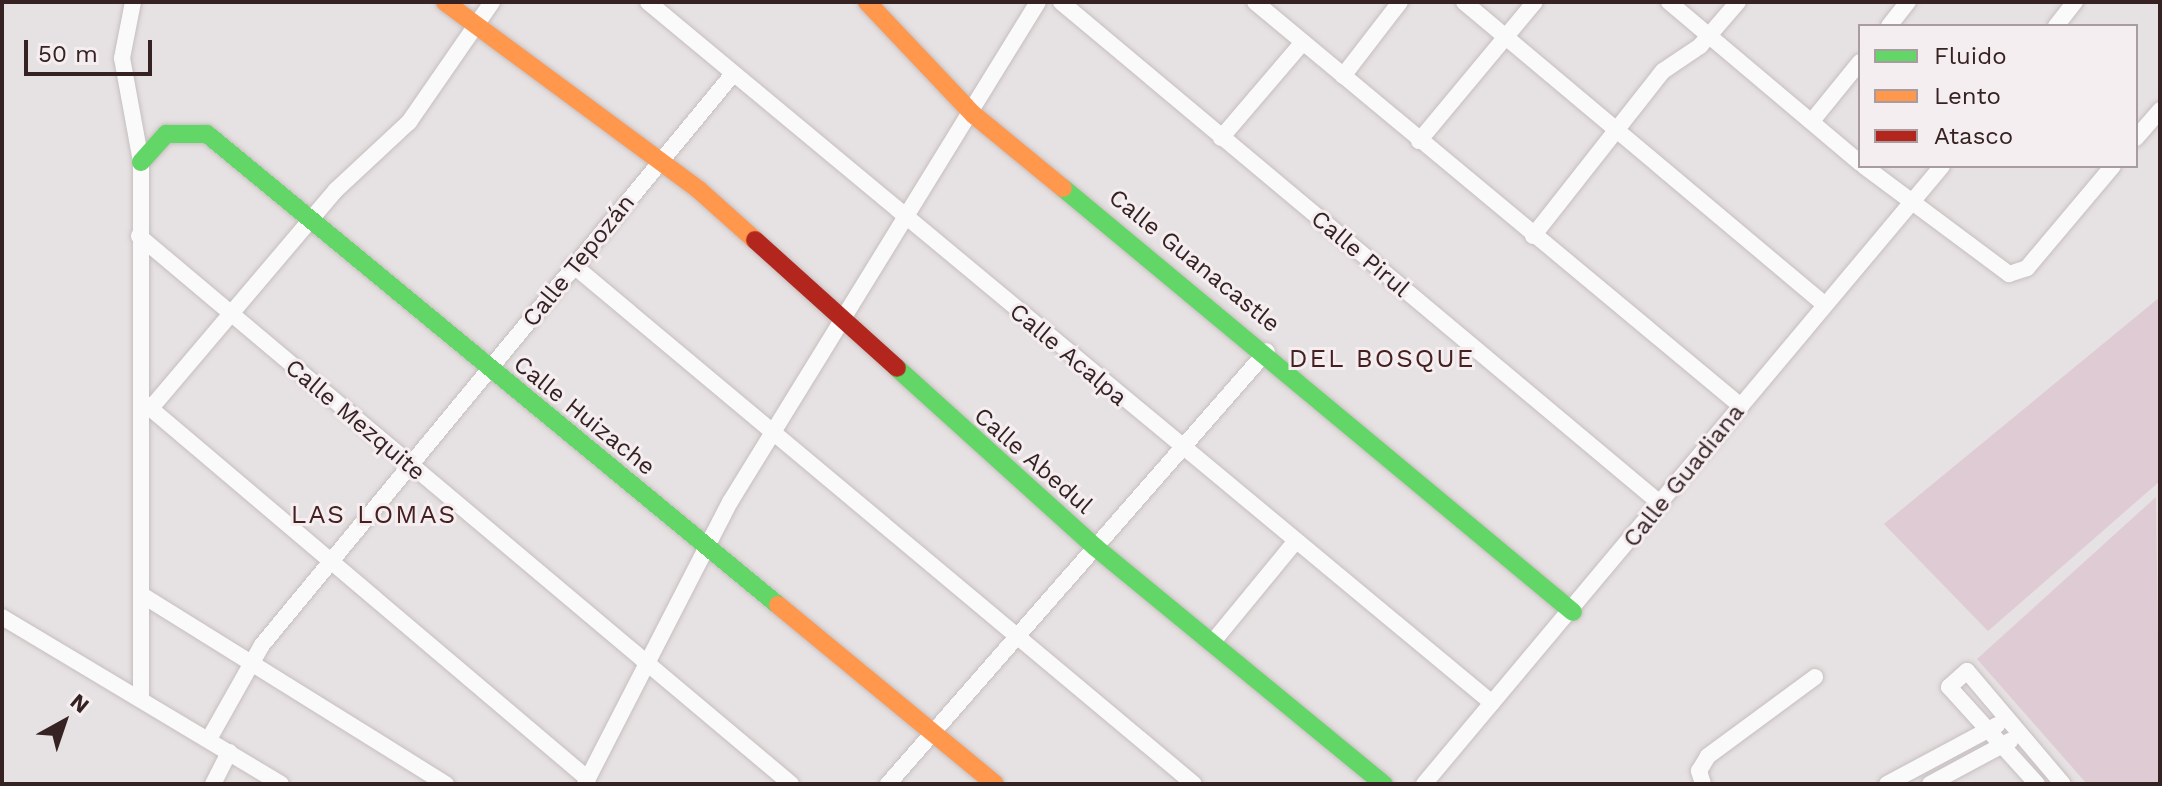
<!DOCTYPE html>
<html>
<head>
<meta charset="utf-8">
<style>
  body { margin:0 }
  #map { position:relative; width:2162px; height:786px; overflow:hidden; background:#e6e1e2; font-family:"Work Sans",sans-serif }
  div>[style] { position:absolute }
  .green>* { inset:0; background:#decbd4 }
  .roads { filter:drop-shadow(0 0 2px #c6bebf) drop-shadow(0 0 2px #c6bebf) }
  .street>* { height:16px; margin:-8px; padding:0 8px; transform-origin:8px; border-radius:8px; background:#fbfafb }
  .fast>* { height:18px; margin:-9px; padding:0 9px; transform-origin:9px; border-radius:9px; background:#63d668 }
  .slow>* { height:18px; margin:-9px; padding:0 9px; transform-origin:9px; border-radius:9px; background:#ff974d }
  .jam>* { height:18px; margin:-9px; padding:0 9px; transform-origin:9px; border-radius:9px; background:#b3261e }
  span { translate:-50% -50%; white-space:nowrap; text-align:center; line-height:1.15; -webkit-text-stroke:6px #f5eef0; paint-order:stroke }
  .street-label { font-size:24px; color:#362223 }
  .neighbourhood-label { font-size:26px; color:#462021; letter-spacing:2px }
  .frame { position:absolute; inset:0; border:4px solid #362223; pointer-events:none }
  .legend { position:absolute; left:1858px; top:24px; width:280px; height:144px; box-sizing:border-box; background:#f5eef0; border:2px solid #a99c9e; margin:0; padding:10px 14px; list-style:none; font-size:24px; color:#362223 }
  .legend li { display:flex; align-items:center; gap:16px; height:40px }
  .legend b { width:40px; border:2px solid #a99c9e }
  .north { position:absolute; left:24px; top:682px; width:80px; height:80px; -webkit-text-stroke:6px #f5eef0; paint-order:stroke; rotate:40deg; font-size:22px; font-weight:700; line-height:32px; text-align:center; color:#362223 }
  .north::after { content:''; display:block; margin:auto; width:28px; height:36px; background:#362223; clip-path:polygon(50% 0,100% 100%,50% 72%,0 100%) }
  .scale { position:absolute; left:24px; top:40px; width:128px; height:36px; box-sizing:border-box; border:4px solid #362223; border-top:0; padding-left:10px; font-size:24px; line-height:28px; white-space:nowrap; color:#362223; -webkit-text-stroke:6px #f5eef0; paint-order:stroke }
</style>
</head>
<body>
<div id="map">
  <div class="green">
    <i style="clip-path:polygon(2160px 297px,2160px 481px,1988px 631px,1884px 524px)"></i>
    <i style="clip-path:polygon(2156px 497px,2160px 784px,2087px 784px,1977px 659px)"></i>
  </div>
  <div class="roads">
    <div class="street">
      <i style="left:133px;top:2px;width:57px;rotate:101.1deg"></i>
      <i style="left:122px;top:58px;width:106px;rotate:79.6deg"></i>
      <i style="left:141px;top:162px;width:535px;rotate:90deg"></i>
      <i style="left:648px;top:2px;width:1097px;rotate:39.71deg"></i>
      <i style="left:1061px;top:2px;width:782px;rotate:39.92deg"></i>
      <i style="left:1255px;top:2px;width:632px;rotate:39.74deg"></i>
      <i style="left:1464px;top:2px;width:471px;rotate:40deg"></i>
      <i style="left:1669px;top:2px;width:250px;rotate:40.1deg"></i>
      <i style="left:1889px;top:26px;width:31px;rotate:-52deg"></i>
      <i style="left:2056px;top:26px;width:31px;rotate:-52deg"></i>
      <i style="left:1343px;top:76px;width:93px;rotate:-52.4deg"></i>
      <i style="left:1812px;top:121px;width:76px;rotate:-50.9deg"></i>
      <i style="left:1221px;top:138px;width:126px;rotate:-49.5deg"></i>
      <i style="left:2136px;top:138px;width:37px;rotate:-49deg"></i>
      <i style="left:1419px;top:141px;width:181px;rotate:-50.2deg"></i>
      <i style="left:1864px;top:166px;width:181px;rotate:36.7deg"></i>
      <i style="left:2009px;top:274px;width:19px;rotate:-18deg"></i>
      <i style="left:2027px;top:268px;width:133px;rotate:-49.9deg"></i>
      <i style="left:139px;top:236px;width:852px;rotate:40.05deg"></i>
      <i style="left:1533px;top:236px;width:210px;rotate:-51.8deg"></i>
      <i style="left:1663px;top:71px;width:45px;rotate:-34deg"></i>
      <i style="left:1700px;top:46px;width:58px;rotate:-49.2deg"></i>
      <i style="left:573px;top:265px;width:809px;rotate:39.89deg"></i>
      <i style="left:143px;top:402px;width:583px;rotate:40.27deg"></i>
      <i style="left:151px;top:408px;width:286px;rotate:-49.7deg"></i>
      <i style="left:336px;top:190px;width:100px;rotate:-43deg"></i>
      <i style="left:409px;top:122px;width:146px;rotate:-55.3deg"></i>
      <i style="left:142px;top:595px;width:358px;rotate:31.9deg"></i>
      <i style="left:2px;top:617px;width:325px;rotate:30.9deg"></i>
      <i style="left:1212px;top:643px;width:131px;rotate:-50.6deg"></i>
      <i style="left:209px;top:739px;width:108px;rotate:-60.6deg"></i>
      <i style="left:262px;top:645px;width:740px;rotate:-50.48deg"></i>
      <i style="left:213px;top:784px;width:36px;rotate:-63deg"></i>
      <i style="left:585px;top:784px;width:317px;rotate:-62.8deg"></i>
      <i style="left:730px;top:502px;width:587px;rotate:-58.37deg"></i>
      <i style="left:888px;top:784px;width:575px;rotate:-48.8deg"></i>
      <i style="left:1424px;top:784px;width:806px;rotate:-50.03deg"></i>
      <i style="left:1703px;top:784px;width:14px;rotate:-107deg"></i>
      <i style="left:1699px;top:771px;width:17px;rotate:-59deg"></i>
      <i style="left:1708px;top:756px;width:133px;rotate:-36.4deg"></i>
      <i style="left:1887px;top:784px;width:125px;rotate:-28.2deg"></i>
      <i style="left:1930px;top:784px;width:91px;rotate:-28.3deg"></i>
      <i style="left:2037px;top:784px;width:131px;rotate:-132.2deg"></i>
      <i style="left:1949px;top:687px;width:24px;rotate:-42deg"></i>
      <i style="left:1967px;top:671px;width:148px;rotate:49.7deg"></i>
    </div>
    <div class="fast">
      <i style="left:141px;top:162px;width:38px;rotate:-48deg"></i>
      <i style="left:166px;top:134px;width:41px"></i>
      <i style="left:207px;top:134px;width:740px;rotate:39.52deg"></i>
      <i style="left:1063px;top:188px;width:663px;rotate:39.74deg"></i>
      <i style="left:897px;top:368px;width:267px;rotate:42.1deg"></i>
      <i style="left:1095px;top:547px;width:374px;rotate:39.4deg"></i>
    </div>
    <div class="slow">
      <i style="left:445px;top:2px;width:316px;rotate:36.5deg"></i>
      <i style="left:699px;top:190px;width:75px;rotate:41.8deg"></i>
      <i style="left:867px;top:2px;width:156px;rotate:46.6deg"></i>
      <i style="left:974px;top:115px;width:115px;rotate:39.4deg"></i>
      <i style="left:778px;top:605px;width:281px;rotate:39.5deg"></i>
    </div>
    <div class="jam">
      <i style="left:755px;top:240px;width:191px;rotate:42deg"></i>
    </div>
  </div>
  <div class="street-label">
    <span style="left:1360px;top:254px;rotate:40deg">Calle Pirul</span>
    <span style="left:579px;top:261px;rotate:-51deg">Calle Tepozán</span>
    <span style="left:1194px;top:261px;rotate:39deg">Calle Guanacastle</span>
    <span style="left:1068px;top:355px;rotate:40deg">Calle Acalpa</span>
    <span style="left:584px;top:416px;rotate:39deg">Calle Huizache</span>
    <span style="left:355px;top:420px;rotate:40deg">Calle Mezquite</span>
    <span style="left:1033px;top:461px;rotate:41deg">Calle Abedul</span>
    <span style="left:1684px;top:476px;rotate:-51deg">Calle Guadiana</span>
  </div>
  <div class="neighbourhood-label">
    <span style="left:1382px;top:359px">DEL BOSQUE</span>
    <span style="left:374px;top:515px">LAS LOMAS</span>
  </div>
  <div class="frame"></div>
  <ul class="legend">
  <li><b style="height:10px;background:#63d668"></b>Fluido</li>
  <li><b style="height:10px;background:#ff974d"></b>Lento</li>
  <li><b style="height:10px;background:#b3261e"></b>Atasco</li>
  </ul>
  <div class="north">N</div>
  <div class="scale">50 m</div>
</div>
</body>
</html>
